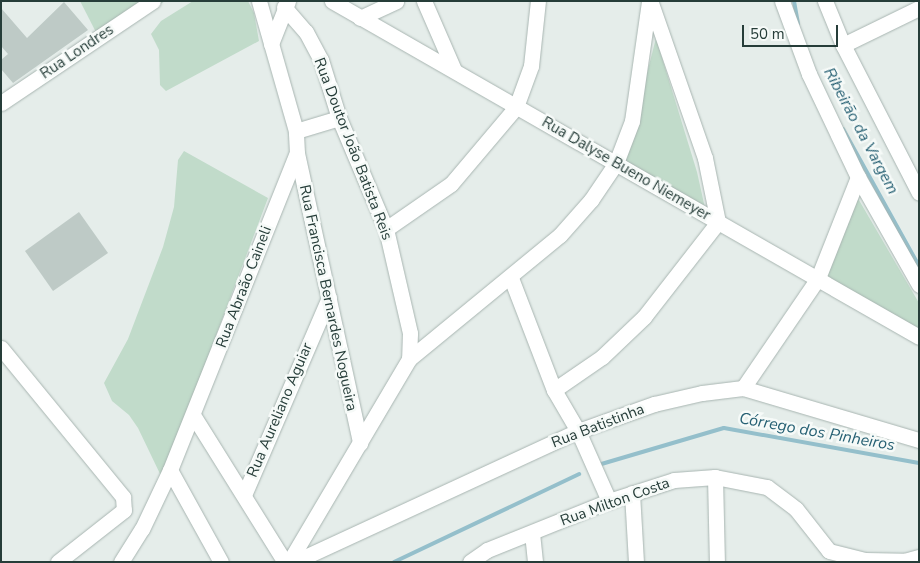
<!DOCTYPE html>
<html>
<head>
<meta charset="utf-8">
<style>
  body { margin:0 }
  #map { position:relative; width:920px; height:563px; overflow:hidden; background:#e5edea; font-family:"Nunito Sans",sans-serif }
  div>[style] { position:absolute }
  .green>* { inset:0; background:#c1dbca }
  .stream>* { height:4px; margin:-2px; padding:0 2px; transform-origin:2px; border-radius:2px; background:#94bfcb }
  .building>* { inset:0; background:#becac6 }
  .roads { filter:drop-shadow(0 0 1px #a8b5b1) drop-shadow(0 0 1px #a8b5b1) }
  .minor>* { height:15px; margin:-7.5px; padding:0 7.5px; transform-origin:7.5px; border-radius:7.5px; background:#fff }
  span { translate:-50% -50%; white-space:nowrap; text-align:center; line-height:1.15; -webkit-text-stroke:5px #f6faf8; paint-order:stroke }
  .street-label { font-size:15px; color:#263d39 }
  .water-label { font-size:16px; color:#266073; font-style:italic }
  .frame { position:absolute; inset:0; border:2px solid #263d39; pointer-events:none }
  .scale { position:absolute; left:742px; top:25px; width:96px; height:22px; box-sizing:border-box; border:2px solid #263d39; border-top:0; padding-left:6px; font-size:15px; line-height:18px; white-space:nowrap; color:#263d39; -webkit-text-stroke:4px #f6faf8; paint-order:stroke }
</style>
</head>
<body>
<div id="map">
  <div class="green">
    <i style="clip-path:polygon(80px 1px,165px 1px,101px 42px)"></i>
    <i style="clip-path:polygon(193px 1px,248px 1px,254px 13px,259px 41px,166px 91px,160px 85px,159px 50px,151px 34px,161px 21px)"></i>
    <i style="clip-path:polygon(656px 38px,697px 172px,705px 208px,624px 163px)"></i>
    <i style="clip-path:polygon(184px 151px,268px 198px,162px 478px,138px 428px,129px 415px,112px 401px,104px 383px,128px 339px,163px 247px,174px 207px,178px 160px)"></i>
    <i style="clip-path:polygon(856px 195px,919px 303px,919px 333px,826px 276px)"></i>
  </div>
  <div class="stream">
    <i style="left:794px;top:1px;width:23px;rotate:80deg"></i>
    <i style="left:843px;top:129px;width:157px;rotate:61deg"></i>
    <i style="left:598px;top:465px;width:131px;rotate:-16.4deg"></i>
    <i style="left:724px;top:428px;width:198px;rotate:10.2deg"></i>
    <i style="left:394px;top:562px;width:205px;rotate:-25.4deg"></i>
  </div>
  <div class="building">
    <i style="clip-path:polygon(64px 2px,88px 30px,13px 83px,1px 69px,1px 60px,8px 54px,1px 46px,1px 8px,27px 38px)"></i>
    <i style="clip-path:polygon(79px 212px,108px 253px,53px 291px,25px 251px)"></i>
  </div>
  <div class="roads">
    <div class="minor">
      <i style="left:332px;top:1px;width:676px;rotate:29.79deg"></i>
      <i style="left:424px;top:1px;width:75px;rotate:66.5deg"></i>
      <i style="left:782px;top:1px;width:78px;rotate:69.7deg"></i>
      <i style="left:809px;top:74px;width:114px;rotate:64.6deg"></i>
      <i style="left:858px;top:177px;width:124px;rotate:60.5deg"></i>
      <i style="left:825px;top:1px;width:48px;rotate:67.8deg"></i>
      <i style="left:843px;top:45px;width:166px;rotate:62.8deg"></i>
      <i style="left:284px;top:7px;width:33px;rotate:49deg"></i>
      <i style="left:306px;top:32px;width:32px;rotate:62deg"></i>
      <i style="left:321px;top:60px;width:61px;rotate:72.8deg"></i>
      <i style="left:339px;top:118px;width:121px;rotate:67.1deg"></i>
      <i style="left:386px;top:229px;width:107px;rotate:77deg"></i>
      <i style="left:410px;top:333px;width:26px;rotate:92deg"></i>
      <i style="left:360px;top:18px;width:40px;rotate:-25deg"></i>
      <i style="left:271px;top:44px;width:46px;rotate:-68.4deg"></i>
      <i style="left:843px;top:45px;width:85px;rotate:-26deg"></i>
      <i style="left:1px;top:103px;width:183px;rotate:-33.9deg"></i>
      <i style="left:296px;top:131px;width:45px;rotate:-16.8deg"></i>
      <i style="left:297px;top:153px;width:297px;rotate:77.7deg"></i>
      <i style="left:386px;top:229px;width:79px;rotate:-34.7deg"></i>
      <i style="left:451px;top:184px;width:101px;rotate:-49.8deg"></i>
      <i style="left:516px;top:107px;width:44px;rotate:-69.9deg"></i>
      <i style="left:531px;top:66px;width:65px;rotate:-83.9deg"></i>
      <i style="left:511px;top:278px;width:120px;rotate:69deg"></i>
      <i style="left:554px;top:390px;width:48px;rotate:59.7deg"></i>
      <i style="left:578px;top:431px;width:77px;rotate:66.1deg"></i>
      <i style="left:1px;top:348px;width:193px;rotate:50.7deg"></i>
      <i style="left:123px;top:497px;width:13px;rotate:86deg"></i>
      <i style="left:124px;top:510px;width:84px;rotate:141.8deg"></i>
      <i style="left:743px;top:388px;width:133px;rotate:-55.7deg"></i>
      <i style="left:818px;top:278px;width:109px;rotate:-68.4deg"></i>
      <i style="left:554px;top:390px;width:58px;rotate:-34.5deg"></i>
      <i style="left:602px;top:357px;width:58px;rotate:-43.6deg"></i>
      <i style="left:644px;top:317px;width:120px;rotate:-52.1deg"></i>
      <i style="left:718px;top:222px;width:65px;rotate:-101.5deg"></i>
      <i style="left:705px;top:158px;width:164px;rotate:-109.2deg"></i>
      <i style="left:193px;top:415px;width:173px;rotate:58deg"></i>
      <i style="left:170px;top:470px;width:105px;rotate:61deg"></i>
      <i style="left:715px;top:477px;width:85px;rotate:88.7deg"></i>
      <i style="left:632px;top:493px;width:69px;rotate:86.7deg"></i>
      <i style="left:244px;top:495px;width:215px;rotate:-66.7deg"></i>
      <i style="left:532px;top:533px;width:29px;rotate:84deg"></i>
      <i style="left:121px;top:562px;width:39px;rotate:-58deg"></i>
      <i style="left:142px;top:529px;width:65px;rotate:-64.6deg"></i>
      <i style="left:170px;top:470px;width:341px;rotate:-68.2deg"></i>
      <i style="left:297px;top:153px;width:22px;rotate:-93deg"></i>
      <i style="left:296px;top:131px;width:135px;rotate:-105.9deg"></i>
      <i style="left:289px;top:562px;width:236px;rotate:-59.4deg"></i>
      <i style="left:409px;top:359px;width:195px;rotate:-39.4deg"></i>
      <i style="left:560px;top:235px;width:47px;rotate:-48.5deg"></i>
      <i style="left:591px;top:200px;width:45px;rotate:-56deg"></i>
      <i style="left:616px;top:163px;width:45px;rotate:-69.1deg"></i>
      <i style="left:632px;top:121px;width:121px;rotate:-81.9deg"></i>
      <i style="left:294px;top:562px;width:313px;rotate:-24.8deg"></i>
      <i style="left:578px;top:431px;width:81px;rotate:-19.6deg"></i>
      <i style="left:654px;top:404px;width:49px;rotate:-12.9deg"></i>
      <i style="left:702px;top:393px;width:41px;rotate:-7deg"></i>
      <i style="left:743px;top:388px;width:184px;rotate:16.5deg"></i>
      <i style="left:470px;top:562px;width:21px;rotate:-35deg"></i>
      <i style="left:487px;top:550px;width:131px;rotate:-21.9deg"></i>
      <i style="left:609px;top:501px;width:68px;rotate:-17.9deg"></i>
      <i style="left:674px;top:480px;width:41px;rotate:-4.2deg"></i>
      <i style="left:715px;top:477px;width:53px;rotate:10.9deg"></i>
      <i style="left:767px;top:487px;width:36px;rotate:37deg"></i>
      <i style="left:796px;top:509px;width:53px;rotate:51.8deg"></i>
      <i style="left:829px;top:551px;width:37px;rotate:14deg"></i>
      <i style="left:865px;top:560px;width:39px;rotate:1deg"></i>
      <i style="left:904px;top:561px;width:16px;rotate:-15deg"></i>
    </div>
  </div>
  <div class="street-label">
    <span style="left:77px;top:52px;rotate:-34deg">Rua Londres</span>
    <span style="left:353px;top:149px;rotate:69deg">Rua Doutor João Batista Reis</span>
    <span style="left:626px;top:169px;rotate:30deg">Rua Dalyse Bueno Niemeyer</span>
    <span style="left:244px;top:287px;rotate:-69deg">Rua Abraão Caineli</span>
    <span style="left:328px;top:298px;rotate:78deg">Rua Francisca Bernardes Nogueira</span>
    <span style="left:280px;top:410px;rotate:-67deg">Rua Aureliano Aguiar</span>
    <span style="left:598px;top:426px;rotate:-21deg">Rua Batistinha</span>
    <span style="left:615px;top:502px;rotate:-20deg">Rua Milton Costa</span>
  </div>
  <div class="water-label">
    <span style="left:861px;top:131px;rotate:62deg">Ribeirão da Vargem</span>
    <span style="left:817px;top:432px;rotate:10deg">Córrego dos Pinheiros</span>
  </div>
  <div class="frame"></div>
  <div class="scale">50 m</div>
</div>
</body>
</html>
